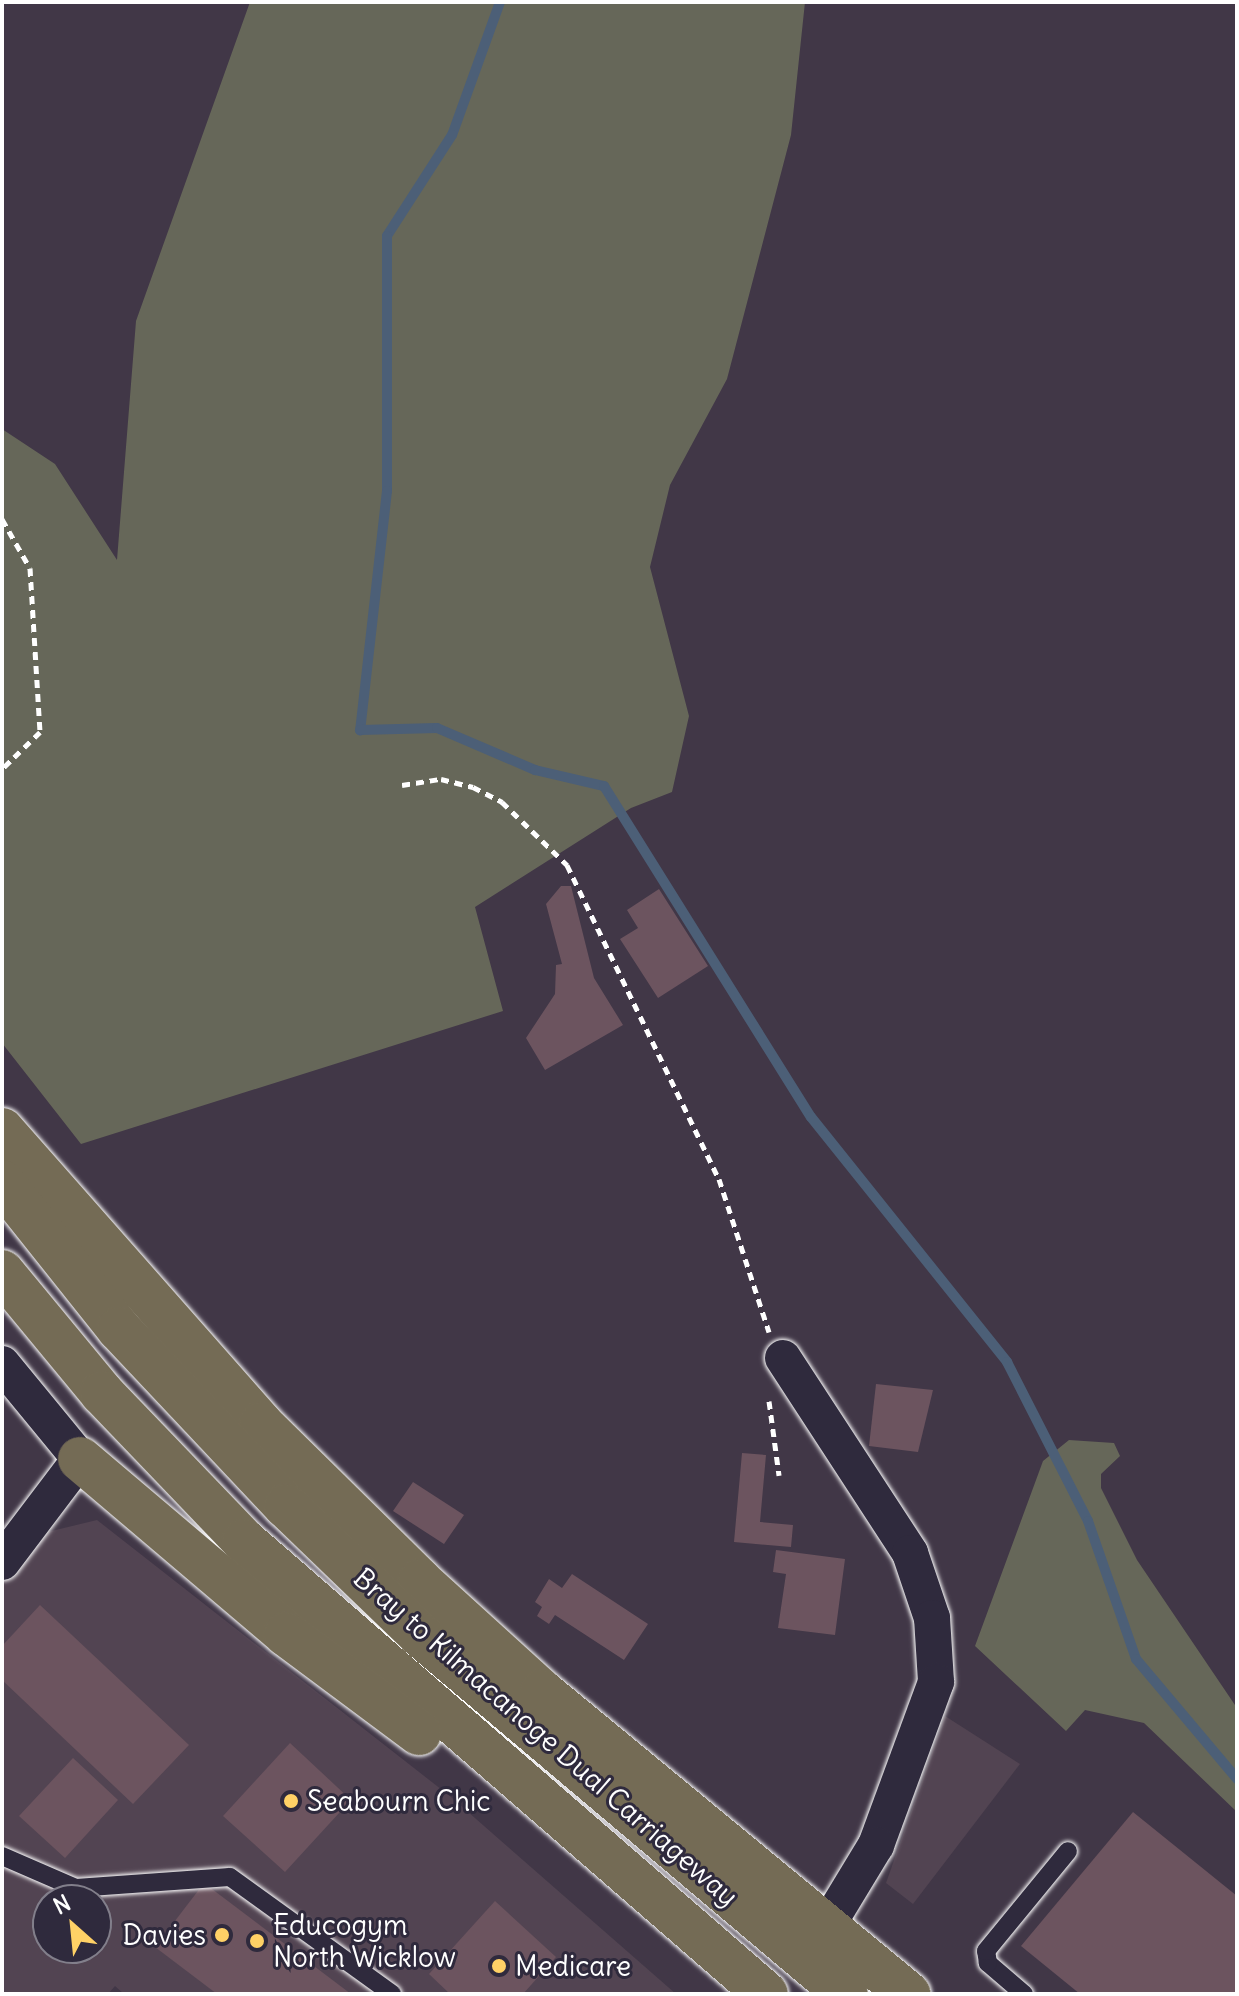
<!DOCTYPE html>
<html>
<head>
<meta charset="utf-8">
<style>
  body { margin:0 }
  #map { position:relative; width:1239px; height:1996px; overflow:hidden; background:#413747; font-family:Delius,sans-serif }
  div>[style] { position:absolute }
  .built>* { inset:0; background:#524452 }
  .green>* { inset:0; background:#666759 }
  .stream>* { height:10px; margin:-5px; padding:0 5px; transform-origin:5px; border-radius:5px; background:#4c5f77 }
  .building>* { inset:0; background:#6c545f }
  .path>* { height:5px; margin-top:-2.5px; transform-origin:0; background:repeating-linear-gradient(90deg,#fff 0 8px,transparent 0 14px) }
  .roads { filter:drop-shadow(0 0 2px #fff) drop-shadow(0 0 2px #fff) }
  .lane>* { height:18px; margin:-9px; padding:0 9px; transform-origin:9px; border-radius:9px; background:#2f2a3d }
  .street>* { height:36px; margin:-18px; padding:0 18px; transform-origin:18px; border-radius:18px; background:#2f2a3d }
  .highway>* { height:44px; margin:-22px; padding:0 22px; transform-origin:22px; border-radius:22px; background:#746b55 }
  .dots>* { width:22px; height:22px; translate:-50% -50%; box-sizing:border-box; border:4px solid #2f2a3d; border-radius:50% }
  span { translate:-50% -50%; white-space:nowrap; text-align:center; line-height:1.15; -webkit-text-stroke:6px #2f2a3d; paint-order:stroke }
  .street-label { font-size:28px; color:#fff }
  .poi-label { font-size:28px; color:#fff }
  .left { translate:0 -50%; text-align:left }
  .right { translate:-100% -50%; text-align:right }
  .frame { position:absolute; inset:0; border:4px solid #fff; pointer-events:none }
  .north { position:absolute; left:32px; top:1884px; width:80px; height:80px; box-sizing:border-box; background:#2f2a3d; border:2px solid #827f8b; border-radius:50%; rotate:333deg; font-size:22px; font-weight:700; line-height:32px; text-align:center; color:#fff }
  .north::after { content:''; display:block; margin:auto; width:28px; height:36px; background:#ffd166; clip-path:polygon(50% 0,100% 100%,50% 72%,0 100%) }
</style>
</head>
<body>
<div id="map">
  <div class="built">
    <i style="clip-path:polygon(evenodd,97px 1520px,451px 1797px,676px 1994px,124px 1994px,115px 1986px,108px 1994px,2px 1994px,2px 1572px,35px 1535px,97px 1520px,48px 1900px,96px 1900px,96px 1948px,48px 1948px,48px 1900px)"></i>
    <i style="clip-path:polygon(945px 1716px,1020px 1764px,913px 1904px,886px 1883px)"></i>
  </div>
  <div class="green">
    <i style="clip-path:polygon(250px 2px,805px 2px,791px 135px,727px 379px,670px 485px,650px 567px,689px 716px,672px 792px,631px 808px,475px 907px,503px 1011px,81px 1144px,2px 1043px,2px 429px,55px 464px,117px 560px,136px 321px)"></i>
    <i style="clip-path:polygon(1069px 1440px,1114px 1443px,1120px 1456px,1101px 1474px,1101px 1488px,1137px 1560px,1237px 1708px,1237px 1812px,1144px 1723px,1085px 1710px,1066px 1731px,975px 1646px,1043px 1461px)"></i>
  </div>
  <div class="stream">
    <i style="left:500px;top:2px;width:141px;rotate:109.8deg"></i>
    <i style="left:452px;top:135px;width:120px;rotate:122.8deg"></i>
    <i style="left:387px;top:236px;width:255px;rotate:90deg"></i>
    <i style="left:387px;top:491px;width:241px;rotate:96.4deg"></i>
    <i style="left:360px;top:730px;width:77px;rotate:-1.5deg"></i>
    <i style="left:437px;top:728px;width:107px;rotate:23.2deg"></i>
    <i style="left:535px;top:770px;width:71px;rotate:13.1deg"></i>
    <i style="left:604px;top:786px;width:390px;rotate:58deg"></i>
    <i style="left:811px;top:1117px;width:314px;rotate:51.3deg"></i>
    <i style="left:1007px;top:1362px;width:178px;rotate:63deg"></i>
    <i style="left:1088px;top:1521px;width:146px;rotate:70.8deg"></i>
    <i style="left:1136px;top:1659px;width:157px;rotate:49.9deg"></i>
  </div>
  <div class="building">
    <i style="clip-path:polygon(561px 886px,571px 886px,594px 978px,623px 1025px,545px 1070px,526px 1038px,555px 994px,556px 965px,562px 964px,546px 904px)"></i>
    <i style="clip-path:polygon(659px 889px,708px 966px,658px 998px,620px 939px,638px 928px,627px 910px)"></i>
    <i style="clip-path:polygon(876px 1384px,933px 1390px,918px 1452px,869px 1446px)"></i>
    <i style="clip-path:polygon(742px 1453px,766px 1455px,760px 1522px,793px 1525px,791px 1547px,734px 1542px)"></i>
    <i style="clip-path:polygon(413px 1482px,464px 1515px,444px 1544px,393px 1511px)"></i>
    <i style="clip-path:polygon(776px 1550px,845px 1559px,835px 1635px,778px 1628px,786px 1574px,773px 1572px)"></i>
    <i style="clip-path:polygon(572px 1574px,648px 1624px,624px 1660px,555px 1615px,549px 1624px,537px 1616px,542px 1607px,535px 1602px,549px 1579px,562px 1588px)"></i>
    <i style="clip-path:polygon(40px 1605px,189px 1745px,133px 1804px,2px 1680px,2px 1646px)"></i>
    <i style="clip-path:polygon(290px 1743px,351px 1800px,285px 1872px,223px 1816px)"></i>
    <i style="clip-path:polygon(73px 1758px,118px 1800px,65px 1858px,19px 1816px)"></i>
    <i style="clip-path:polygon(1133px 1812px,1237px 1896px,1237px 1994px,1080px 1994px,1021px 1946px)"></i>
    <i style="clip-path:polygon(204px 1883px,351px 1994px,217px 1994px,155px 1947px)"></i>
    <i style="clip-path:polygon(495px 1901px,556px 1957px,523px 1994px,450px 1994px,429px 1974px)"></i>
  </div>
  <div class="path">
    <i style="left:2px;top:519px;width:56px;rotate:60.3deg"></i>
    <i style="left:30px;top:568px;width:164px;rotate:86.5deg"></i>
    <i style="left:40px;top:732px;width:53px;rotate:135.8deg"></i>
    <i style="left:402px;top:785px;width:39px;rotate:-9deg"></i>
    <i style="left:441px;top:779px;width:33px;rotate:14deg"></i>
    <i style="left:473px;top:787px;width:33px;rotate:27deg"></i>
    <i style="left:502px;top:802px;width:91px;rotate:44.1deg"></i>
    <i style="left:567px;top:865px;width:349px;rotate:64.2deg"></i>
    <i style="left:719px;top:1179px;width:161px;rotate:71.9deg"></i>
    <i style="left:769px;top:1401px;width:75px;rotate:82.3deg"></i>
  </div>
  <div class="roads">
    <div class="lane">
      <i style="left:2px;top:1856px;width:81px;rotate:23.4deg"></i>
      <i style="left:76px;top:1888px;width:154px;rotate:-4.1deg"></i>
      <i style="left:230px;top:1877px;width:200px;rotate:35.8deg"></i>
      <i style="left:1024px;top:1994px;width:48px;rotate:-139.3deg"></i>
      <i style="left:988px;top:1963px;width:12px;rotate:-99deg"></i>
      <i style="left:986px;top:1951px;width:129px;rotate:-50.6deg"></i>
    </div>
    <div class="street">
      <i style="left:783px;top:1358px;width:233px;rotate:56.9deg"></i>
      <i style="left:910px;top:1553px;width:69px;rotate:71.3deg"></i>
      <i style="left:932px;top:1618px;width:64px;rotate:86.4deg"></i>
      <i style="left:936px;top:1682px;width:174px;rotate:110.2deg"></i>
      <i style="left:876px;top:1845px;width:95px;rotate:121.2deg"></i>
      <i style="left:2px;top:1364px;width:123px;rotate:50.6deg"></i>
      <i style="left:80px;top:1459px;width:129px;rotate:127.1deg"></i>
    </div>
    <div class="highway">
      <i style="left:2px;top:1130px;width:392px;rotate:48.6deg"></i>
      <i style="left:261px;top:1424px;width:223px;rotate:44.6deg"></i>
      <i style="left:420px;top:1581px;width:165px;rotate:42.3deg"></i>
      <i style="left:542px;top:1692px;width:475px;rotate:39.5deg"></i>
      <i style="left:2px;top:1182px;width:188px;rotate:51.5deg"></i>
      <i style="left:119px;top:1329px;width:243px;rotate:46.7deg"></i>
      <i style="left:286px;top:1506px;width:186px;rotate:43.9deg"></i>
      <i style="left:420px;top:1635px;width:557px;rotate:40.12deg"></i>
      <i style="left:2px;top:1272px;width:157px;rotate:50.4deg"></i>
      <i style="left:102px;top:1393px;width:205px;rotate:46.2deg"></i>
      <i style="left:244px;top:1541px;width:691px;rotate:40.95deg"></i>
      <i style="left:80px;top:1459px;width:270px;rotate:40.3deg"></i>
      <i style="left:286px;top:1634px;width:166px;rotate:36.7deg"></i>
    </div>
  </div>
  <div class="dots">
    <i style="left:291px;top:1801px;background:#ffd166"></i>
    <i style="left:222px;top:1935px;background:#ffd166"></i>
    <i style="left:257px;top:1941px;background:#ffd166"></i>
    <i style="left:499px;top:1966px;background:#ffd166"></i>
  </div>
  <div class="street-label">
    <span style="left:546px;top:1737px;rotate:41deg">Bray to Kilmacanoge Dual Carriageway</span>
  </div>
  <div class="poi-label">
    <span class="left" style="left:307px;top:1801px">Seabourn Chic</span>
    <span class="left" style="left:273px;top:1941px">Educogym<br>North Wicklow</span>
    <span class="right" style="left:206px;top:1935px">Davies</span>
    <span class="left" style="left:515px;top:1966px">Medicare</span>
  </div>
  <div class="frame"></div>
  <div class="north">N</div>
</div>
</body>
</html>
